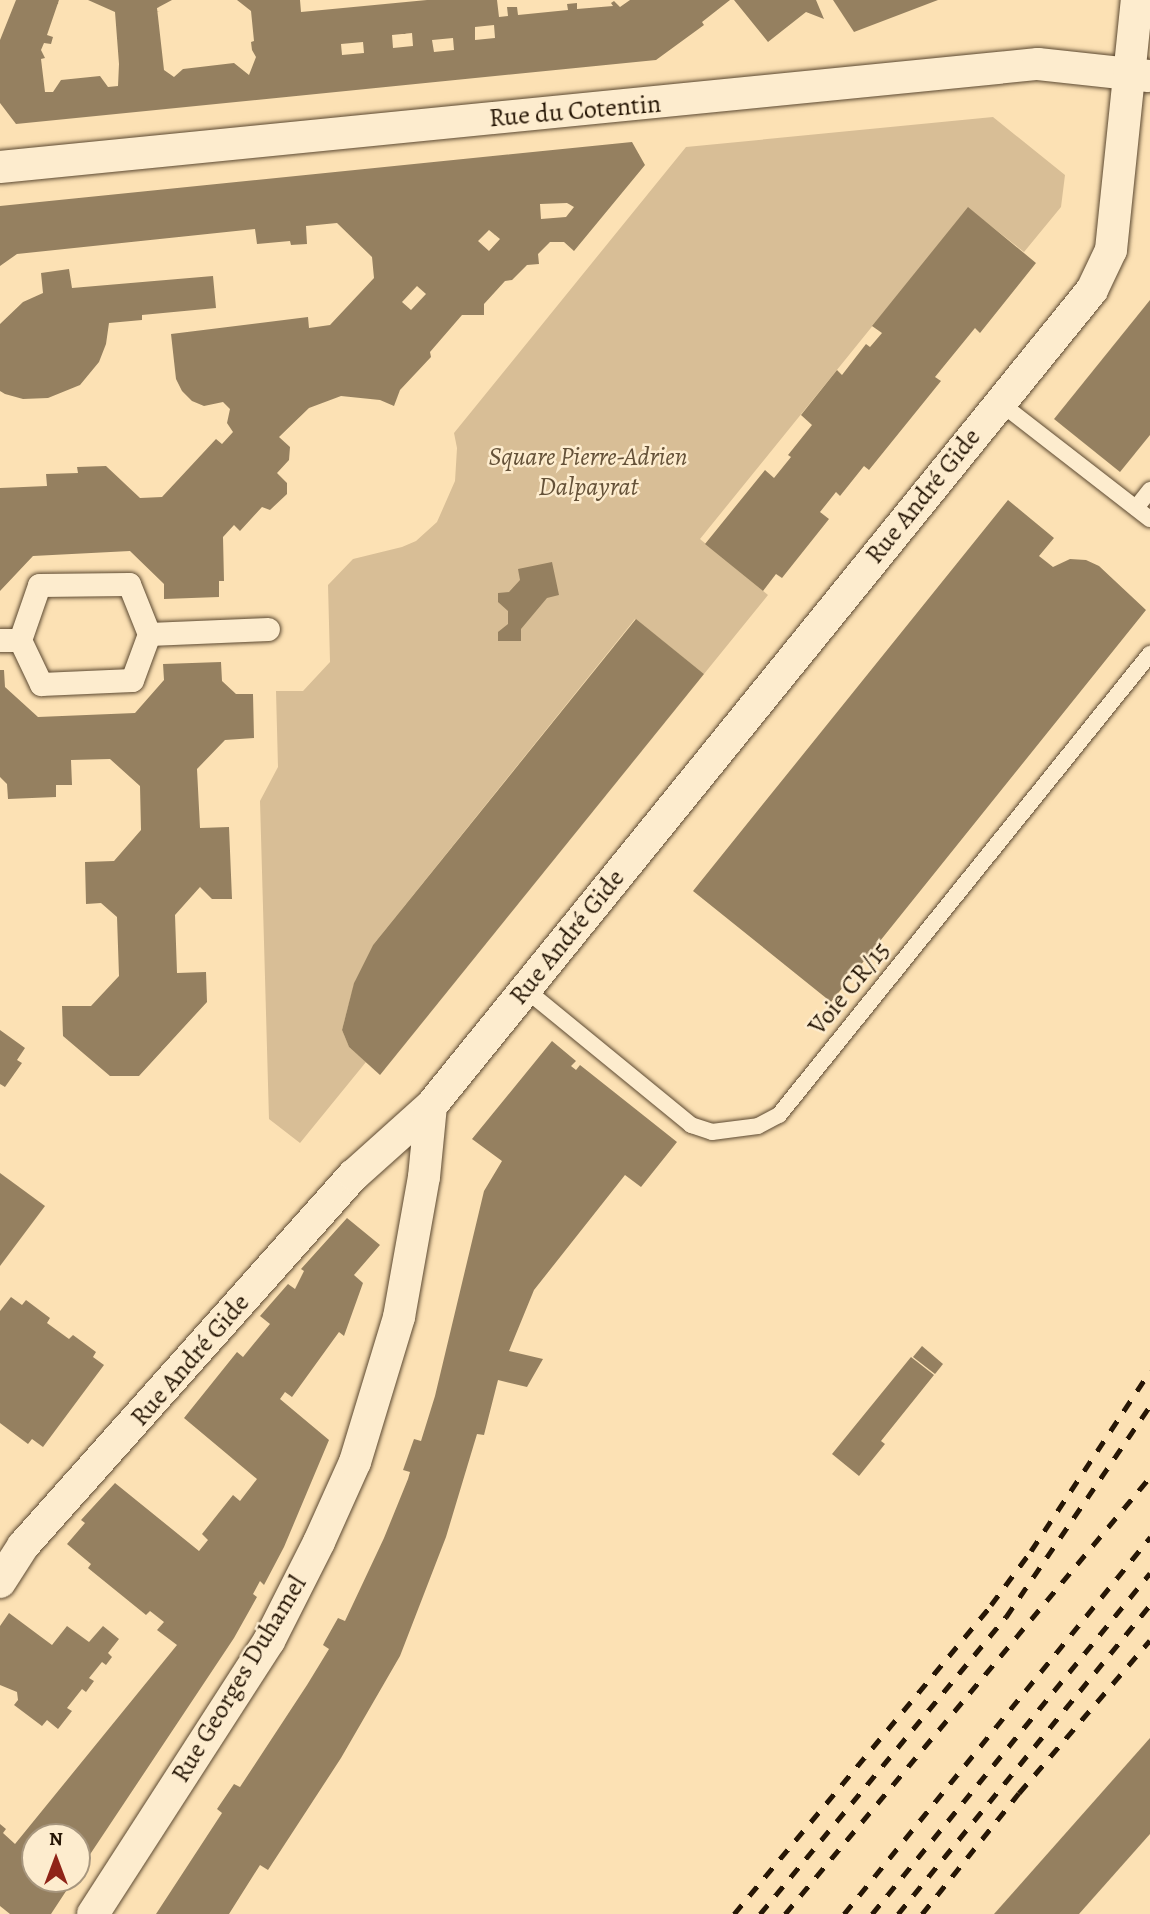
<!DOCTYPE html>
<html>
<head>
<meta charset="utf-8">
<style>
  body { margin:0 }
  #map { position:relative; width:1150px; height:1914px; overflow:hidden; background:#fce1b4; font-family:Alegreya,serif }
  div>[style] { position:absolute }
  .green>* { inset:0; background:#d8be96 }
  .building>* { inset:0; background:#958060 }
  .roads { filter:drop-shadow(0 0 2px #5c4931) drop-shadow(0 0 2px #5c4931) }
  .service>* { height:16px; margin:-8px; padding:0 8px; transform-origin:8px; border-radius:8px; background:#fdecce }
  .pedestrian>* { height:23px; margin:-11.5px; padding:0 11.5px; transform-origin:11.5px; border-radius:11.5px; background:#fdecce }
  .minor>* { height:32px; margin:-16px; padding:0 16px; transform-origin:16px; border-radius:16px; background:#fdecce }
  .rail>* { height:5px; margin-top:-2.5px; transform-origin:0; background:repeating-linear-gradient(90deg,#261605 0 12px,transparent 0 24px) }
  span { translate:-50% -50%; white-space:nowrap; text-align:center; line-height:1.15; -webkit-text-stroke:5px #fdecce; paint-order:stroke }
  .street-label { font-size:26px; color:#261605 }
  .park-label { font-size:26px; color:#645138; font-style:italic }
  .north { position:absolute; left:21px; top:1823px; width:70px; height:70px; box-sizing:border-box; background:#fdecce; border:2px solid #a7967e; border-radius:50%; rotate:0deg; font-size:19px; font-weight:700; line-height:28px; text-align:center; color:#261605 }
  .north::after { content:''; display:block; margin:auto; width:24px; height:32px; background:#8f2418; clip-path:polygon(50% 0,100% 100%,50% 72%,0 100%) }
</style>
</head>
<body>
<div id="map">
  <div class="green">
    <i style="clip-path:polygon(993px 117px,1065px 175px,1061px 207px,1024px 252px,968px 208px,700px 539px,768px 595px,704px 674px,635px 619px,373px 945px,355px 981px,342px 1030px,349px 1047px,366px 1062px,300px 1143px,269px 1119px,260px 801px,278px 767px,276px 691px,303px 691px,330px 662px,328px 585px,353px 559px,402px 547px,416px 541px,437px 522px,455px 481px,457px 448px,454px 433px,686px 147px)"></i>
  </div>
  <div class="building">
    <i style="clip-path:polygon(evenodd,16px 0,59px 0,47px 35px,53px 37px,51px 44px,44px 43px,41px 50px,45px 58px,41px 59px,45px 92px,53px 92px,61px 80px,100px 76px,108px 87px,118px 86px,119px 64px,115px 12px,88px 0,172px 0,157px 8px,164px 70px,174px 77px,183px 69px,234px 63px,249px 75px,256px 57px,252px 50px,251px 42px,254px 41px,251px 11px,237px 0,300px 0,301px 12px,427px 0,497px 0,499px 17px,508px 16px,507px 7px,517px 7px,518px 15px,568px 10px,567px 4px,577px 3px,577px 9px,613px 6px,611px 3px,614px 1px,620px 7px,630px 0,730px 0,702px 22px,704px 25px,656px 60px,16px 124px,0 103px,0 40px,16px 0,494px 25px,495px 38px,475px 40px,475px 27px,494px 25px,16px 0,412px 33px,413px 46px,393px 48px,392px 35px,412px 33px,16px 0,453px 38px,454px 50px,434px 52px,432px 40px,453px 38px,16px 0,363px 42px,364px 53px,342px 55px,341px 44px,363px 42px)"></i>
    <i style="clip-path:polygon(734px 0,816px 0,824px 19px,806px 12px,768px 42px)"></i>
    <i style="clip-path:polygon(833px 0,938px 0,854px 32px)"></i>
    <i style="clip-path:polygon(evenodd,632px 142px,645px 165px,574px 251px,564px 242px,550px 242px,538px 254px,539px 264px,527px 265px,512px 280px,505px 281px,484px 304px,484px 315px,462px 315px,430px 352px,431px 357px,400px 390px,394px 406px,380px 400px,341px 396px,309px 408px,279px 437px,290px 447px,289px 460px,277px 473px,287px 483px,287px 494px,270px 510px,262px 507px,240px 531px,234px 525px,223px 537px,224px 581px,219px 581px,219px 597px,164px 599px,164px 584px,130px 551px,33px 556px,0 591px,0 488px,47px 486px,46px 474px,78px 473px,77px 467px,106px 466px,140px 498px,162px 497px,216px 439px,222px 444px,233px 432px,227px 423px,230px 409px,223px 402px,204px 406px,192px 401px,182px 391px,176px 379px,171px 334px,308px 317px,309px 328px,330px 325px,374px 278px,372px 257px,337px 223px,306px 226px,307px 244px,291px 245px,290px 241px,257px 244px,255px 229px,17px 254px,0 266px,0 206px,632px 142px,567px 203px,574px 207px,566px 217px,541px 219px,540px 204px,567px 203px,632px 142px,489px 230px,500px 239px,489px 251px,478px 241px,489px 230px,632px 142px,417px 286px,426px 294px,411px 310px,402px 302px,417px 286px)"></i>
    <i style="clip-path:polygon(968px 207px,1036px 263px,980px 333px,975px 328px,935px 377px,941px 381px,869px 470px,864px 466px,840px 496px,836px 492px,820px 512px,829px 519px,782px 578px,776px 574px,763px 591px,705px 544px,765px 470px,774px 478px,791px 457px,788px 455px,812px 425px,801px 415px,837px 370px,842px 375px,866px 344px,870px 347px,882px 333px,872px 326px)"></i>
    <i style="clip-path:polygon(69px 269px,72px 288px,213px 276px,216px 308px,142px 315px,142px 320px,109px 323px,106px 344px,99px 362px,80px 385px,48px 398px,23px 399px,5px 394px,0 391px,0 324px,23px 302px,43px 293px,41px 273px)"></i>
    <i style="clip-path:polygon(1150px 300px,1150px 435px,1120px 472px,1054px 419px)"></i>
    <i style="clip-path:polygon(1008px 500px,1054px 538px,1039px 556px,1053px 567px,1070px 559px,1086px 560px,1099px 566px,1146px 610px,831px 1002px,693px 891px)"></i>
    <i style="clip-path:polygon(552px 562px,559px 595px,547px 598px,521px 629px,521px 641px,498px 641px,498px 632px,508px 624px,508px 611px,498px 602px,498px 593px,509px 592px,520px 580px,518px 569px)"></i>
    <i style="clip-path:polygon(636px 619px,704px 674px,380px 1075px,349px 1047px,342px 1030px,354px 983px,373px 945px)"></i>
    <i style="clip-path:polygon(221px 662px,222px 681px,236px 694px,253px 694px,254px 738px,225px 740px,197px 769px,200px 828px,229px 827px,232px 899px,212px 899px,200px 887px,175px 915px,177px 973px,206px 972px,207px 1002px,139px 1076px,110px 1076px,63px 1036px,62px 1006px,91px 1006px,119px 976px,117px 917px,101px 903px,86px 904px,85px 862px,114px 861px,141px 830px,140px 786px,110px 759px,71px 760px,72px 785px,56px 785px,56px 797px,8px 799px,7px 784px,0 777px,0 670px,4px 670px,5px 687px,38px 717px,135px 713px,164px 680px,163px 664px)"></i>
    <i style="clip-path:polygon(0 1030px,25px 1048px,17px 1060px,22px 1063px,5px 1087px,0 1084px)"></i>
    <i style="clip-path:polygon(552px 1041px,576px 1061px,571px 1066px,576px 1070px,580px 1065px,677px 1142px,641px 1187px,625px 1175px,534px 1290px,509px 1351px,543px 1359px,527px 1387px,498px 1380px,484px 1435px,477px 1434px,446px 1537px,400px 1656px,341px 1758px,268px 1870px,260px 1865px,229px 1914px,156px 1914px,222px 1813px,217px 1809px,234px 1784px,240px 1787px,307px 1685px,329px 1649px,323px 1645px,325px 1641px,338px 1618px,345px 1621px,384px 1538px,408px 1479px,410px 1472px,403px 1470px,414px 1439px,421px 1441px,435px 1396px,484px 1191px,502px 1161px,472px 1139px)"></i>
    <i style="clip-path:polygon(0 1173px,45px 1206px,0 1266px)"></i>
    <i style="clip-path:polygon(347px 1218px,380px 1245px,354px 1275px,363px 1283px,344px 1336px,339px 1332px,292px 1397px,285px 1392px,280px 1399px,329px 1440px,284px 1547px,264px 1585px,260px 1581px,253px 1594px,257px 1597px,234px 1638px,77px 1874px,77px 1837px,35px 1837px,35px 1879px,74px 1879px,51px 1914px,10px 1914px,0 1906px,0 1824px,6px 1829px,3px 1833px,15px 1844px,177px 1645px,157px 1630px,164px 1622px,150px 1611px,146px 1615px,88px 1568px,91px 1564px,67px 1544px,85px 1523px,81px 1520px,115px 1483px,199px 1551px,208px 1540px,202px 1534px,233px 1495px,240px 1501px,257px 1479px,184px 1418px,237px 1352px,243px 1357px,270px 1324px,260px 1316px,288px 1284px,295px 1289px,304px 1271px,301px 1269px)"></i>
    <i style="clip-path:polygon(11px 1297px,22px 1305px,26px 1300px,50px 1318px,47px 1323px,69px 1339px,73px 1335px,96px 1352px,93px 1357px,104px 1365px,43px 1447px,32px 1439px,28px 1444px,0 1423px,0 1311px)"></i>
    <i style="clip-path:polygon(922px 1346px,943px 1364px,935px 1374px,913px 1357px)"></i>
    <i style="clip-path:polygon(911px 1357px,934px 1375px,881px 1441px,885px 1444px,859px 1476px,832px 1454px)"></i>
    <i style="clip-path:polygon(9px 1613px,52px 1645px,67px 1626px,89px 1642px,103px 1626px,119px 1639px,108px 1653px,112px 1657px,106px 1665px,102px 1662px,89px 1678px,94px 1681px,86px 1692px,82px 1689px,67px 1708px,72px 1711px,58px 1729px,47px 1720px,42px 1726px,14px 1705px,18px 1700px,17px 1692px,0 1685px,0 1626px)"></i>
    <i style="clip-path:polygon(1150px 1738px,1150px 1834px,1079px 1914px,994px 1914px)"></i>
  </div>
  <div class="roads">
    <div class="service">
      <i style="left:999px;top:402px;width:191px;rotate:37.8deg"></i>
      <i style="left:1136px;top:508px;width:23px;rotate:-52deg"></i>
      <i style="left:525px;top:989px;width:215px;rotate:39.3deg"></i>
      <i style="left:691px;top:1125px;width:22px;rotate:18deg"></i>
      <i style="left:712px;top:1132px;width:46px;rotate:-7.4deg"></i>
      <i style="left:758px;top:1126px;width:24px;rotate:-28deg"></i>
      <i style="left:779px;top:1115px;width:592px;rotate:-51.17deg"></i>
    </div>
    <div class="pedestrian">
      <i style="left:0;top:640px;width:20px"></i>
      <i style="left:20px;top:640px;width:58px;rotate:-70.9deg"></i>
      <i style="left:39px;top:585px;width:90px;rotate:-0.6deg"></i>
      <i style="left:129px;top:584px;width:54px;rotate:68.2deg"></i>
      <i style="left:149px;top:634px;width:119px;rotate:-2.4deg"></i>
      <i style="left:20px;top:640px;width:49px;rotate:64.5deg"></i>
      <i style="left:41px;top:684px;width:91px;rotate:-2.5deg"></i>
      <i style="left:132px;top:680px;width:49px;rotate:-69.7deg"></i>
    </div>
    <div class="minor">
      <i style="left:0;top:167px;width:1043px;rotate:-5.67deg"></i>
      <i style="left:1038px;top:64px;width:111px;rotate:6.2deg"></i>
      <i style="left:0;top:1582px;width:43px;rotate:-57.4deg"></i>
      <i style="left:23px;top:1546px;width:497px;rotate:-48.3deg"></i>
      <i style="left:354px;top:1175px;width:103px;rotate:-41.9deg"></i>
      <i style="left:431px;top:1106px;width:1050px;rotate:-50.99deg"></i>
      <i style="left:1092px;top:290px;width:44px;rotate:-64.6deg"></i>
      <i style="left:1111px;top:250px;width:251px;rotate:-84.1deg"></i>
      <i style="left:93px;top:1914px;width:325px;rotate:-57.2deg"></i>
      <i style="left:269px;top:1641px;width:111px;rotate:-63.2deg"></i>
      <i style="left:319px;top:1542px;width:88px;rotate:-65.8deg"></i>
      <i style="left:355px;top:1462px;width:152px;rotate:-73.1deg"></i>
      <i style="left:399px;top:1317px;width:142px;rotate:-79.9deg"></i>
      <i style="left:424px;top:1177px;width:71px;rotate:-84.4deg"></i>
    </div>
  </div>
  <div class="rail">
    <i style="left:734px;top:1914px;width:402px;rotate:-50.2deg"></i>
    <i style="left:991px;top:1605px;width:67px;rotate:-53.5deg"></i>
    <i style="left:1031px;top:1551px;width:216px;rotate:-56.5deg"></i>
    <i style="left:760px;top:1914px;width:386px;rotate:-50.4deg"></i>
    <i style="left:1006px;top:1617px;width:255px;rotate:-55.7deg"></i>
    <i style="left:785px;top:1914px;width:569px;rotate:-50.13deg"></i>
    <i style="left:844px;top:1914px;width:486px;rotate:-50.9deg"></i>
    <i style="left:872px;top:1914px;width:440px;rotate:-50.8deg"></i>
    <i style="left:898px;top:1914px;width:399px;rotate:-50.8deg"></i>
    <i style="left:922px;top:1914px;width:155px;rotate:-51.3deg"></i>
    <i style="left:1019px;top:1793px;width:201px;rotate:-49.4deg"></i>
  </div>
  <div class="street-label">
    <span style="left:575px;top:111px;rotate:-5deg">Rue du Cotentin</span>
    <span style="left:923px;top:496px;rotate:-51deg">Rue André Gide</span>
    <span style="left:567px;top:937px;rotate:-51deg">Rue André Gide</span>
    <span style="left:849px;top:988px;rotate:-51deg">Voie CR/15</span>
    <span style="left:190px;top:1360px;rotate:-49deg">Rue André Gide</span>
    <span style="left:239px;top:1679px;rotate:-59deg">Rue Georges Duhamel</span>
  </div>
  <div class="park-label">
    <span style="left:588px;top:472px">Square Pierre-Adrien<br>Dalpayrat</span>
  </div>
  <div class="north">N</div>
</div>
</body>
</html>
